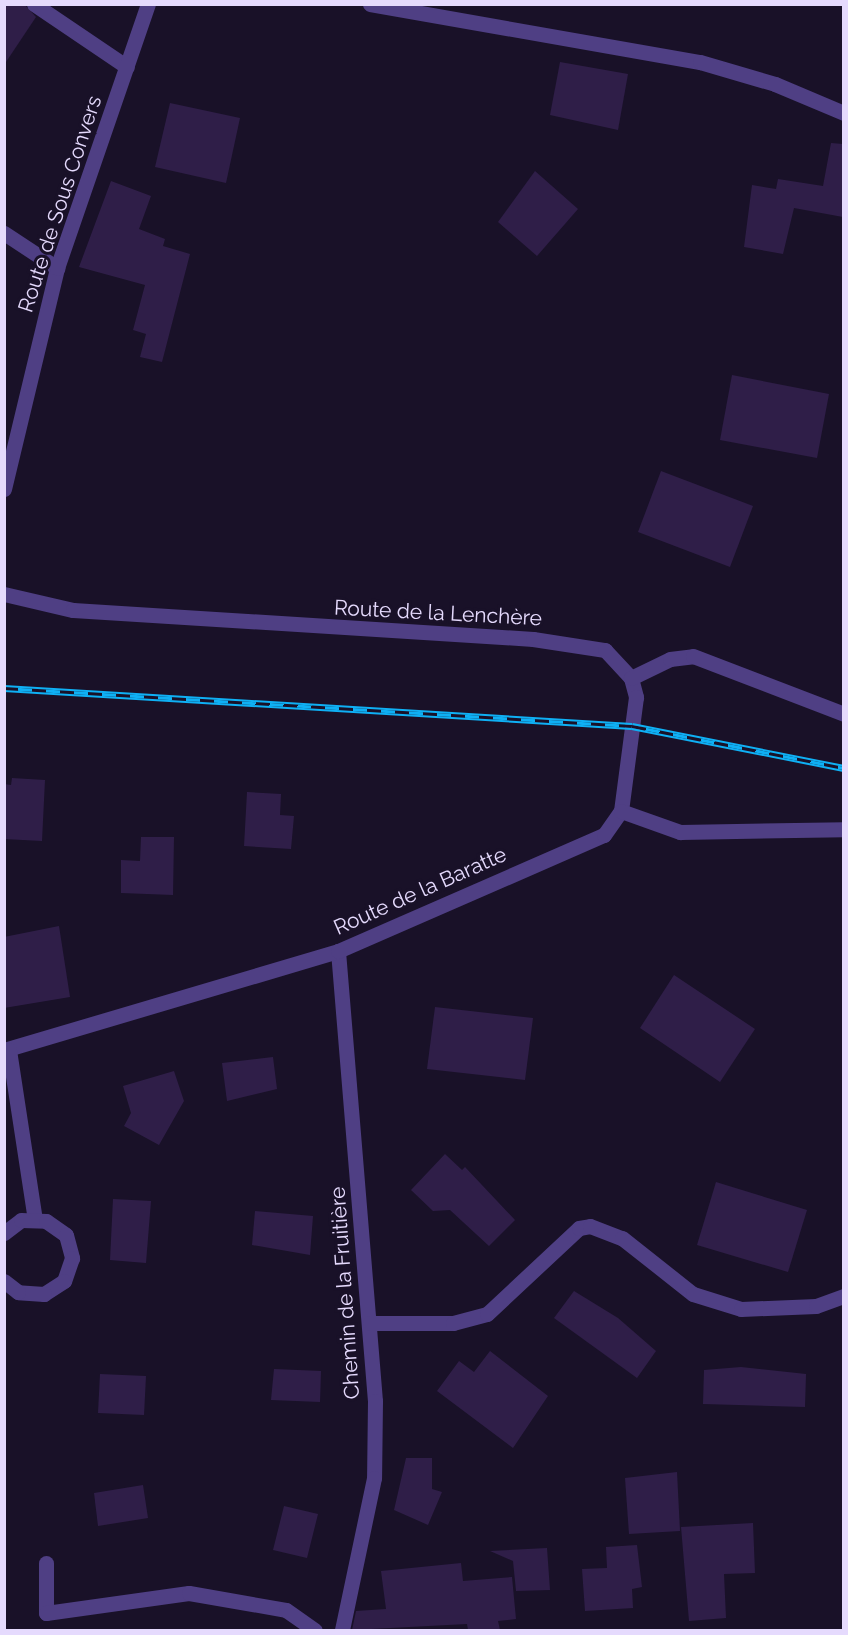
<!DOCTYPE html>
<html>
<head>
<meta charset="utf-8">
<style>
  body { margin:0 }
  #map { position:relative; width:848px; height:1635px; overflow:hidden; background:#191128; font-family:Raleway,sans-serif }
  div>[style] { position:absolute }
  .building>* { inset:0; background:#2f1e48 }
  .minor>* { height:15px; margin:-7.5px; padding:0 7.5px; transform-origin:7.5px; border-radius:7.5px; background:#4f3f84 }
  .rail>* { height:7px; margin-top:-3.5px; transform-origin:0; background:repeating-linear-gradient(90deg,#191128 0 14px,#0fb0f4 0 28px); box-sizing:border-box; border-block:2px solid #0fb0f4 }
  span { translate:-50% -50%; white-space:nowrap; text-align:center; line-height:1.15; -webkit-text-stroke:6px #191128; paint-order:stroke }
  .street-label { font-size:21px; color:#e5dafd }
  .frame { position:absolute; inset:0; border:6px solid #e5dafd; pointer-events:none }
</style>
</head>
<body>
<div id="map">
  <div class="building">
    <i style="clip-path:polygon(4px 4px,24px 4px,36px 17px,4px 65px)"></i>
    <i style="clip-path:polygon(560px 62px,628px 74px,618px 130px,550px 115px)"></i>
    <i style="clip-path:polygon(170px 103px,240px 118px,226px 183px,155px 167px)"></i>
    <i style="clip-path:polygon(831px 143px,843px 144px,843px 217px,794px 208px,783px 254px,744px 247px,752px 185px,776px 189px,778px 179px,823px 186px)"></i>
    <i style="clip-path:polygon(535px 171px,578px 209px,537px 256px,498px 222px)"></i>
    <i style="clip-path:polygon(111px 181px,151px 196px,139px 229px,165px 239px,163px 246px,190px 254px,162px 362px,140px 357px,146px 334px,133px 330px,145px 285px,79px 267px)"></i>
    <i style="clip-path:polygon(732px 375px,829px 394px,817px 458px,720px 440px)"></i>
    <i style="clip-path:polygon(661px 471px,753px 506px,730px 567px,638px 532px)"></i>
    <i style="clip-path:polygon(12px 778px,45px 780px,42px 841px,4px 839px,4px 784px,11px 785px)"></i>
    <i style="clip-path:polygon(247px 792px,281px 794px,280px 815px,294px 816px,291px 849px,244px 846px)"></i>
    <i style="clip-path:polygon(141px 837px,174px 837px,173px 895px,121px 893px,121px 860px,140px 861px)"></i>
    <i style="clip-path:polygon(59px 926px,70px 997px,4px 1008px,4px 937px)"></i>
    <i style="clip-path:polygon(674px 975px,755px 1029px,720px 1082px,640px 1028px)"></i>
    <i style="clip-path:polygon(435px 1007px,533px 1018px,525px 1080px,427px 1069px)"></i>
    <i style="clip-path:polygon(273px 1057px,277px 1089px,227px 1101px,222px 1063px)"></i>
    <i style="clip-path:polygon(174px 1071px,184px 1101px,159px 1145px,124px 1126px,131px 1113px,123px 1086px)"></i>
    <i style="clip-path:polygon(445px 1154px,462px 1170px,465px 1167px,515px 1220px,489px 1246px,450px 1210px,433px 1211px,411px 1190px)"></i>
    <i style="clip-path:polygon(716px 1182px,807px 1210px,788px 1272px,697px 1245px)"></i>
    <i style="clip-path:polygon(113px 1199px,151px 1201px,146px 1263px,110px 1260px)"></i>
    <i style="clip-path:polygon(255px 1211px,313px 1216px,310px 1255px,252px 1245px)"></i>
    <i style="clip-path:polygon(574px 1291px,618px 1318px,656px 1351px,637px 1378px,554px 1318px)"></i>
    <i style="clip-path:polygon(490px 1351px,548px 1396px,513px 1448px,437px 1391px,459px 1361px,474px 1372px)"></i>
    <i style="clip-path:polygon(741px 1367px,806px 1374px,805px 1407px,703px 1404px,704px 1370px)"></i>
    <i style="clip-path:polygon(274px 1369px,321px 1371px,320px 1402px,271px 1400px)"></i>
    <i style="clip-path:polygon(100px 1374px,146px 1376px,144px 1415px,98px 1413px)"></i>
    <i style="clip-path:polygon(406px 1458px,432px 1458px,432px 1489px,442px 1492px,428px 1525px,394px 1510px)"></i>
    <i style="clip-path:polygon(677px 1472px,680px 1531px,629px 1534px,625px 1478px)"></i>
    <i style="clip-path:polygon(143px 1485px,148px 1518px,98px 1526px,94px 1493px)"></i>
    <i style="clip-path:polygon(284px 1506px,318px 1514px,307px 1558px,273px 1550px)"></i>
    <i style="clip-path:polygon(753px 1523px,755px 1573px,724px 1574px,726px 1618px,689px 1621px,681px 1527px)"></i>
    <i style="clip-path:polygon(637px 1545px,642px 1587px,632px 1589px,633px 1608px,585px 1611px,582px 1569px,607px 1568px,606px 1547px)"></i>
    <i style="clip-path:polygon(547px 1548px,550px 1590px,516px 1591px,513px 1561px,490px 1551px)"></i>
    <i style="clip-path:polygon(461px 1563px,463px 1581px,512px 1577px,516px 1619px,498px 1621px,500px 1630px,468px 1630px,467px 1624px,352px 1630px,356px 1611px,386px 1609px,381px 1571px)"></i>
  </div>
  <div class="minor">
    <i style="left:34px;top:4px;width:112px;rotate:34.1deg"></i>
    <i style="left:370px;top:4px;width:335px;rotate:10deg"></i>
    <i style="left:700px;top:62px;width:78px;rotate:16.3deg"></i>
    <i style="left:775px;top:84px;width:75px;rotate:22.8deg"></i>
    <i style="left:4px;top:233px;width:64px;rotate:33.4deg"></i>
    <i style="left:4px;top:489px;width:227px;rotate:-76.5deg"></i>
    <i style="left:57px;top:268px;width:279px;rotate:-71deg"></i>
    <i style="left:4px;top:594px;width:71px;rotate:13.1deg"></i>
    <i style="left:73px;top:610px;width:461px;rotate:3.6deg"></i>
    <i style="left:533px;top:639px;width:73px;rotate:8.7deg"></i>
    <i style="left:605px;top:650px;width:38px;rotate:47deg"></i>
    <i style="left:631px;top:678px;width:20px;rotate:75deg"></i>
    <i style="left:636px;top:697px;width:115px;rotate:97.5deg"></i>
    <i style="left:631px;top:678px;width:43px;rotate:-26deg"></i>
    <i style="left:670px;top:659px;width:23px;rotate:-7deg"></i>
    <i style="left:693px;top:656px;width:162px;rotate:21deg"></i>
    <i style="left:338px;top:951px;width:452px;rotate:85.3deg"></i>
    <i style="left:375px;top:1401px;width:77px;rotate:90.7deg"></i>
    <i style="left:374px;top:1478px;width:155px;rotate:101.9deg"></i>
    <i style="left:4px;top:1050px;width:348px;rotate:-16.5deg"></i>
    <i style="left:338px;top:951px;width:290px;rotate:-23.6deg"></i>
    <i style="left:604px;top:835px;width:29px;rotate:-55deg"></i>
    <i style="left:621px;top:811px;width:63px;rotate:19.6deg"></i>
    <i style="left:680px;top:832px;width:164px;rotate:-1deg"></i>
    <i style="left:9px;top:1050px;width:171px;rotate:81.3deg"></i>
    <i style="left:4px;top:1233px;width:21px;rotate:-37deg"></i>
    <i style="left:21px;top:1220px;width:25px;rotate:2deg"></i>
    <i style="left:46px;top:1221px;width:24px;rotate:35deg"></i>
    <i style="left:66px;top:1235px;width:24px;rotate:75deg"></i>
    <i style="left:72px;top:1258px;width:24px;rotate:109deg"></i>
    <i style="left:64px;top:1281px;width:24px;rotate:147deg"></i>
    <i style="left:44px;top:1294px;width:26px;rotate:-176deg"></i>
    <i style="left:18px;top:1292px;width:18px;rotate:-142deg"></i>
    <i style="left:370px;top:1323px;width:83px"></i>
    <i style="left:453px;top:1323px;width:35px;rotate:-15deg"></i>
    <i style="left:487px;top:1314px;width:126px;rotate:-43.1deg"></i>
    <i style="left:579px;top:1228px;width:11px;rotate:-10deg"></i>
    <i style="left:590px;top:1226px;width:34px;rotate:21deg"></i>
    <i style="left:622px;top:1238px;width:90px;rotate:38.3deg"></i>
    <i style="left:693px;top:1294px;width:50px;rotate:17.4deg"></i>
    <i style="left:741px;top:1309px;width:75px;rotate:-2.3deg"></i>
    <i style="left:816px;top:1306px;width:30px;rotate:-20deg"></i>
    <i style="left:46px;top:1563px;width:50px;rotate:90deg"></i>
    <i style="left:46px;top:1613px;width:144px;rotate:-8deg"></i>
    <i style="left:189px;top:1593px;width:98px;rotate:9.9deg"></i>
    <i style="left:286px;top:1610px;width:35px;rotate:35deg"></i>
  </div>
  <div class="rail">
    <i style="left:4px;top:688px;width:629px;rotate:3.46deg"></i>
    <i style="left:632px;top:726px;width:216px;rotate:11.2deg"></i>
  </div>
  <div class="street-label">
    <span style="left:60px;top:204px;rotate:-72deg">Route de Sous Convers</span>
    <span style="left:438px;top:613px;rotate:3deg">Route de la Lenchère</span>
    <span style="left:420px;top:891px;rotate:-24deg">Route de la Baratte</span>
    <span style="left:345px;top:1293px;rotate:-94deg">Chemin de la Fruitière</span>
  </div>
  <div class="frame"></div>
</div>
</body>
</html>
